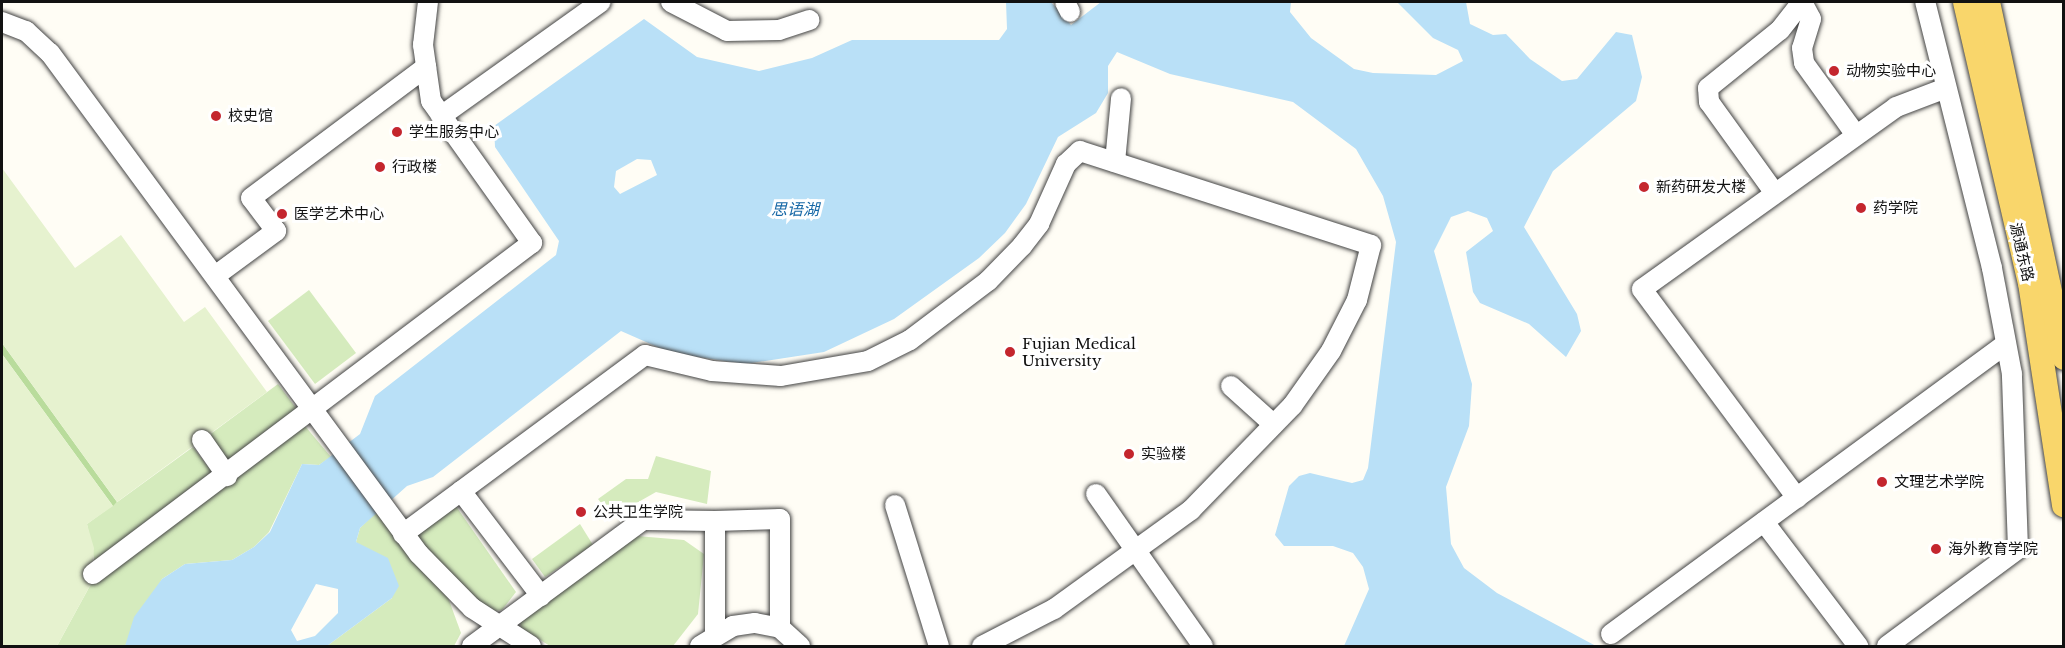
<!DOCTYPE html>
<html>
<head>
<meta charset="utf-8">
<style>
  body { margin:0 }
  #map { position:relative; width:2065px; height:648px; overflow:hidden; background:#fffdf5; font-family:"Libre Baskerville","Noto Sans SC",serif }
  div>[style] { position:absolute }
  .green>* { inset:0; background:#d5ebbd }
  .forest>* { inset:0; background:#b9dc9c }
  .pitch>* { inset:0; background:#e6f2cf }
  .water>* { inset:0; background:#b9e0f7 }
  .roads { filter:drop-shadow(0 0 2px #444) drop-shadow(0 0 2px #444) }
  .minor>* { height:20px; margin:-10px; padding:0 10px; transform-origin:10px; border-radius:10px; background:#fff }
  .major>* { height:24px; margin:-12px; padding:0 12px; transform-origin:12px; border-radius:12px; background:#f9d66b }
  .dots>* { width:16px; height:16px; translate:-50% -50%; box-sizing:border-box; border:3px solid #fff; border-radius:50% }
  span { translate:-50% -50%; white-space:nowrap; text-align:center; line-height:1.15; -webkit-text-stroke:6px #fff; paint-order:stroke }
  .poi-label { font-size:15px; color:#111 }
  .left { translate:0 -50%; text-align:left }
  .street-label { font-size:15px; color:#111 }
  .water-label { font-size:16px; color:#1768a6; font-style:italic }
  .frame { position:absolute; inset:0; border:3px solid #111; pointer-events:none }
</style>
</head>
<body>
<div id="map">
  <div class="green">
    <i style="clip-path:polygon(309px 290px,356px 353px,315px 384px,268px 321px)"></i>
    <i style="clip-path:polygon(278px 384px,299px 412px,230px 463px,209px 435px)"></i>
    <i style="clip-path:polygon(305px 426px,331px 457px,319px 465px,302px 464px,269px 532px,254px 547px,232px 560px,185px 564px,162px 579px,125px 646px,57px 646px,92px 582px)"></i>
    <i style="clip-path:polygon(193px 447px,215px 476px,95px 564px,87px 524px)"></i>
    <i style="clip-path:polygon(656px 456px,711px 471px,707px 504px,656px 492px,612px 517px,598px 499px,626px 479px,648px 479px)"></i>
    <i style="clip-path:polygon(453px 502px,516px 592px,502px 610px,486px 612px,408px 536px)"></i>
    <i style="clip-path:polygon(377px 511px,446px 592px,461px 633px,454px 646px,327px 646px,392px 598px,356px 542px,360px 528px)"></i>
    <i style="clip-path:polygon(580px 524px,593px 545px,545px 577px,532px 559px)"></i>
    <i style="clip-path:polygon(637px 536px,684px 540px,704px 554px,698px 614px,673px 646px,550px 646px,521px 628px,520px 622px)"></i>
  </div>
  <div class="forest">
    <i style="clip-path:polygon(2px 343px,117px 502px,113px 506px,2px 354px)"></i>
  </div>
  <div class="pitch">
    <i style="clip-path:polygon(2px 168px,75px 268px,121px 235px,184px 322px,205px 307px,267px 392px,117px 502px,2px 343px)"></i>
    <i style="clip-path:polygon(2px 354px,113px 506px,87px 524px,94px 548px,92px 582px,57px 646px,2px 646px)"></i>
  </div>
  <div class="water">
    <i style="clip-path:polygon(evenodd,1006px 2px,1051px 2px,1071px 25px,1101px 2px,1291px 2px,1290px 12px,1311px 38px,1354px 69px,1373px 73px,1436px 75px,1463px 61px,1458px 50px,1433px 38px,1397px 2px,1466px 2px,1470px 24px,1493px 35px,1506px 34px,1530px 59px,1562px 81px,1577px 79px,1616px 32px,1632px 35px,1642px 77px,1636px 101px,1553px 171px,1524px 227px,1577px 314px,1581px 331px,1566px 357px,1529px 324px,1480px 303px,1473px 292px,1466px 252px,1493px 231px,1487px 218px,1468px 211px,1451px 217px,1434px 251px,1472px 384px,1469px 426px,1446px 487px,1451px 544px,1464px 568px,1497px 593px,1596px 646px,1344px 646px,1369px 589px,1363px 567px,1353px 553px,1333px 546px,1284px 546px,1275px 535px,1289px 486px,1299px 476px,1310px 473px,1352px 483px,1363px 480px,1368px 468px,1396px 242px,1383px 196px,1356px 149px,1293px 102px,1170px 74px,1117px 52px,1108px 66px,1108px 93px,1096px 113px,1058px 137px,1026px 204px,1005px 233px,979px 258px,894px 319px,824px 352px,745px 364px,671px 353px,621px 331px,433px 477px,407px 486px,360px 528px,356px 542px,388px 558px,399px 586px,392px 598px,327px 646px,125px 646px,134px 617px,162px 579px,185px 564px,232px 560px,254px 547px,270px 532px,302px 464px,319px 465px,360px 434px,375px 396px,556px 255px,559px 241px,495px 147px,494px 126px,644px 19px,697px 57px,759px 71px,812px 58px,852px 40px,999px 40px,1007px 29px,1006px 2px,637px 159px,651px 160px,657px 175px,620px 194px,614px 187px,616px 171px,637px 159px,1006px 2px,316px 584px,338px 589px,338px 613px,315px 636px,297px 641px,291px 630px,316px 584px)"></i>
  </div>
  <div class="roads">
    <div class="minor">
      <i style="left:671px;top:2px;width:63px;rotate:27.4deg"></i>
      <i style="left:727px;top:31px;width:52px;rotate:-1.1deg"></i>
      <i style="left:779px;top:30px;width:32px;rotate:-18deg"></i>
      <i style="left:1065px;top:2px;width:11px;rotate:63deg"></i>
      <i style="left:1802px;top:2px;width:19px;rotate:62deg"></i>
      <i style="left:1811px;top:19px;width:30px;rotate:107deg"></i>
      <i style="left:1802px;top:48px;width:15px;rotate:82deg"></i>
      <i style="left:1804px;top:63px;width:89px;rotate:54.2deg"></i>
      <i style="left:2px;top:22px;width:26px;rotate:21deg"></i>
      <i style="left:26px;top:31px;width:33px;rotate:43deg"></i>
      <i style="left:50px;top:53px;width:622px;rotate:53.63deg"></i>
      <i style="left:419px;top:554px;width:76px;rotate:45.5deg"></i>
      <i style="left:472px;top:608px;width:70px;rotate:32.8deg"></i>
      <i style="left:441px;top:116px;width:196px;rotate:-35.5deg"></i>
      <i style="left:1115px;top:162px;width:64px;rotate:-84.6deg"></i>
      <i style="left:1774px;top:192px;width:111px;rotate:-125.8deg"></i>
      <i style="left:1709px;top:102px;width:14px;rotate:-94deg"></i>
      <i style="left:1708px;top:88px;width:92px;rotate:-38.9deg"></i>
      <i style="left:1780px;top:30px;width:36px;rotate:-52deg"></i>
      <i style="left:215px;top:276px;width:76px;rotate:-36.4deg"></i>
      <i style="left:276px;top:231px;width:41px;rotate:-127.1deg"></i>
      <i style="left:251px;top:198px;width:219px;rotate:-36.8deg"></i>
      <i style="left:1231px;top:386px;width:57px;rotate:42.1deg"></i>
      <i style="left:202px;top:440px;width:44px;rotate:55.2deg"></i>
      <i style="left:461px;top:491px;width:132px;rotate:52.7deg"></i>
      <i style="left:1096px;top:494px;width:186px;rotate:54.9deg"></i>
      <i style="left:1797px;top:498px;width:260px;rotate:-126.6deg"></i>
      <i style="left:1642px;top:289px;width:312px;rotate:-35.6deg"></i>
      <i style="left:1896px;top:107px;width:53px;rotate:-20.8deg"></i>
      <i style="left:895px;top:505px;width:148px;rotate:72.7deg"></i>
      <i style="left:715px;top:521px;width:65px;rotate:-1.8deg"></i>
      <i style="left:780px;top:519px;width:109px;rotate:90deg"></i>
      <i style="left:1764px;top:522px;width:156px;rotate:52.8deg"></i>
      <i style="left:403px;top:534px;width:301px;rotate:-36.5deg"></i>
      <i style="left:645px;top:355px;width:69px;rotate:13.4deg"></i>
      <i style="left:712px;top:371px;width:69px;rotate:4.1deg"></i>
      <i style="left:781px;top:376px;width:88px;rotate:-9.8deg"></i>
      <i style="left:868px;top:361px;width:47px;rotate:-26.6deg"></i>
      <i style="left:910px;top:340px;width:98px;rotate:-37.1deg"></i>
      <i style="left:988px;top:281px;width:49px;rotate:-45.8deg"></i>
      <i style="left:1022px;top:246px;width:28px;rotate:-52deg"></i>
      <i style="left:1039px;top:224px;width:66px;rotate:-65.8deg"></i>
      <i style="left:1066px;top:164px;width:19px;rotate:-43deg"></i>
      <i style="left:1080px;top:151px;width:306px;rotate:17.9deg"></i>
      <i style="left:1371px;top:245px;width:57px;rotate:104.3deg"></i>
      <i style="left:1357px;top:300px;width:57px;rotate:117deg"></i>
      <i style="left:1331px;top:351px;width:67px;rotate:125.3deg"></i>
      <i style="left:1292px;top:406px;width:145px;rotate:134.2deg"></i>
      <i style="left:1191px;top:510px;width:169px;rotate:144.1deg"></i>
      <i style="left:1054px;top:609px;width:81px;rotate:152.8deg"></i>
      <i style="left:93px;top:574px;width:550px;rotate:-37.02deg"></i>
      <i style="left:532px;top:243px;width:174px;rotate:-125.4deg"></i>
      <i style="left:431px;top:101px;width:57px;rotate:-98.1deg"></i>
      <i style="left:423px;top:45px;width:43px;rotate:-83.4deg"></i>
      <i style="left:1611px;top:634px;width:490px;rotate:-36.3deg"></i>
      <i style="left:472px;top:646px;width:212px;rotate:-36.4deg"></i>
      <i style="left:643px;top:520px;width:72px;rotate:0.8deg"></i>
      <i style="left:715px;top:521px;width:113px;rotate:90deg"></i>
      <i style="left:700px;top:646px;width:39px;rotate:-31deg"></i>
      <i style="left:733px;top:626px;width:22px;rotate:-8deg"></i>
      <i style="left:755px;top:623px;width:25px;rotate:11deg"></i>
      <i style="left:780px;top:628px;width:27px;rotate:42deg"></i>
      <i style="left:1887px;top:646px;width:163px;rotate:-36.5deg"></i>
      <i style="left:2018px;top:549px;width:175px;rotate:-92deg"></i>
      <i style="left:2012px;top:374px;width:108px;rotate:-100.7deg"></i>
      <i style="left:1992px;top:268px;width:274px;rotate:-104.1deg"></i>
    </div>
    <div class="major">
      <i style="left:1965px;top:2px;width:288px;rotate:77deg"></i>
      <i style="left:2030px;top:283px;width:225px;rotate:81.3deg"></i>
      <i style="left:1988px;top:2px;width:364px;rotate:77.9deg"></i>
    </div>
  </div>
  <div class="dots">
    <i style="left:1834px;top:71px;background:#c4262e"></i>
    <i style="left:216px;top:116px;background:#c4262e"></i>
    <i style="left:397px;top:132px;background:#c4262e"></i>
    <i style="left:380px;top:167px;background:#c4262e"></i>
    <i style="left:1644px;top:187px;background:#c4262e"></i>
    <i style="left:1861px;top:208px;background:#c4262e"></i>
    <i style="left:282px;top:214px;background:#c4262e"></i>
    <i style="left:1010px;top:352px;background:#c4262e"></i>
    <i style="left:1129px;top:454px;background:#c4262e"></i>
    <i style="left:1882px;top:482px;background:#c4262e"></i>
    <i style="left:581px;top:512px;background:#c4262e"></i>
    <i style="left:1936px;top:549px;background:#c4262e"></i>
  </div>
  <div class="poi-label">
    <span class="left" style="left:1846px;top:71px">动物实验中心</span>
    <span class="left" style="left:228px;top:116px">校史馆</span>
    <span class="left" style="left:409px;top:132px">学生服务中心</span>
    <span class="left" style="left:392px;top:167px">行政楼</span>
    <span class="left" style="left:1656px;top:187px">新药研发大楼</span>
    <span class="left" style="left:1873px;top:208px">药学院</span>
    <span class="left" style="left:294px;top:214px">医学艺术中心</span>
    <span class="left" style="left:1022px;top:352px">Fujian Medical<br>University</span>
    <span class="left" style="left:1141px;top:454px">实验楼</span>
    <span class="left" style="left:1894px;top:482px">文理艺术学院</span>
    <span class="left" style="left:593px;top:512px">公共卫生学院</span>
    <span class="left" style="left:1948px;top:549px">海外教育学院</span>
  </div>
  <div class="street-label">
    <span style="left:2022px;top:252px;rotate:77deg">源通东路</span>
  </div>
  <div class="water-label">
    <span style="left:795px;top:209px">思语湖</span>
  </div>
  <div class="frame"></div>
</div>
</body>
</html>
